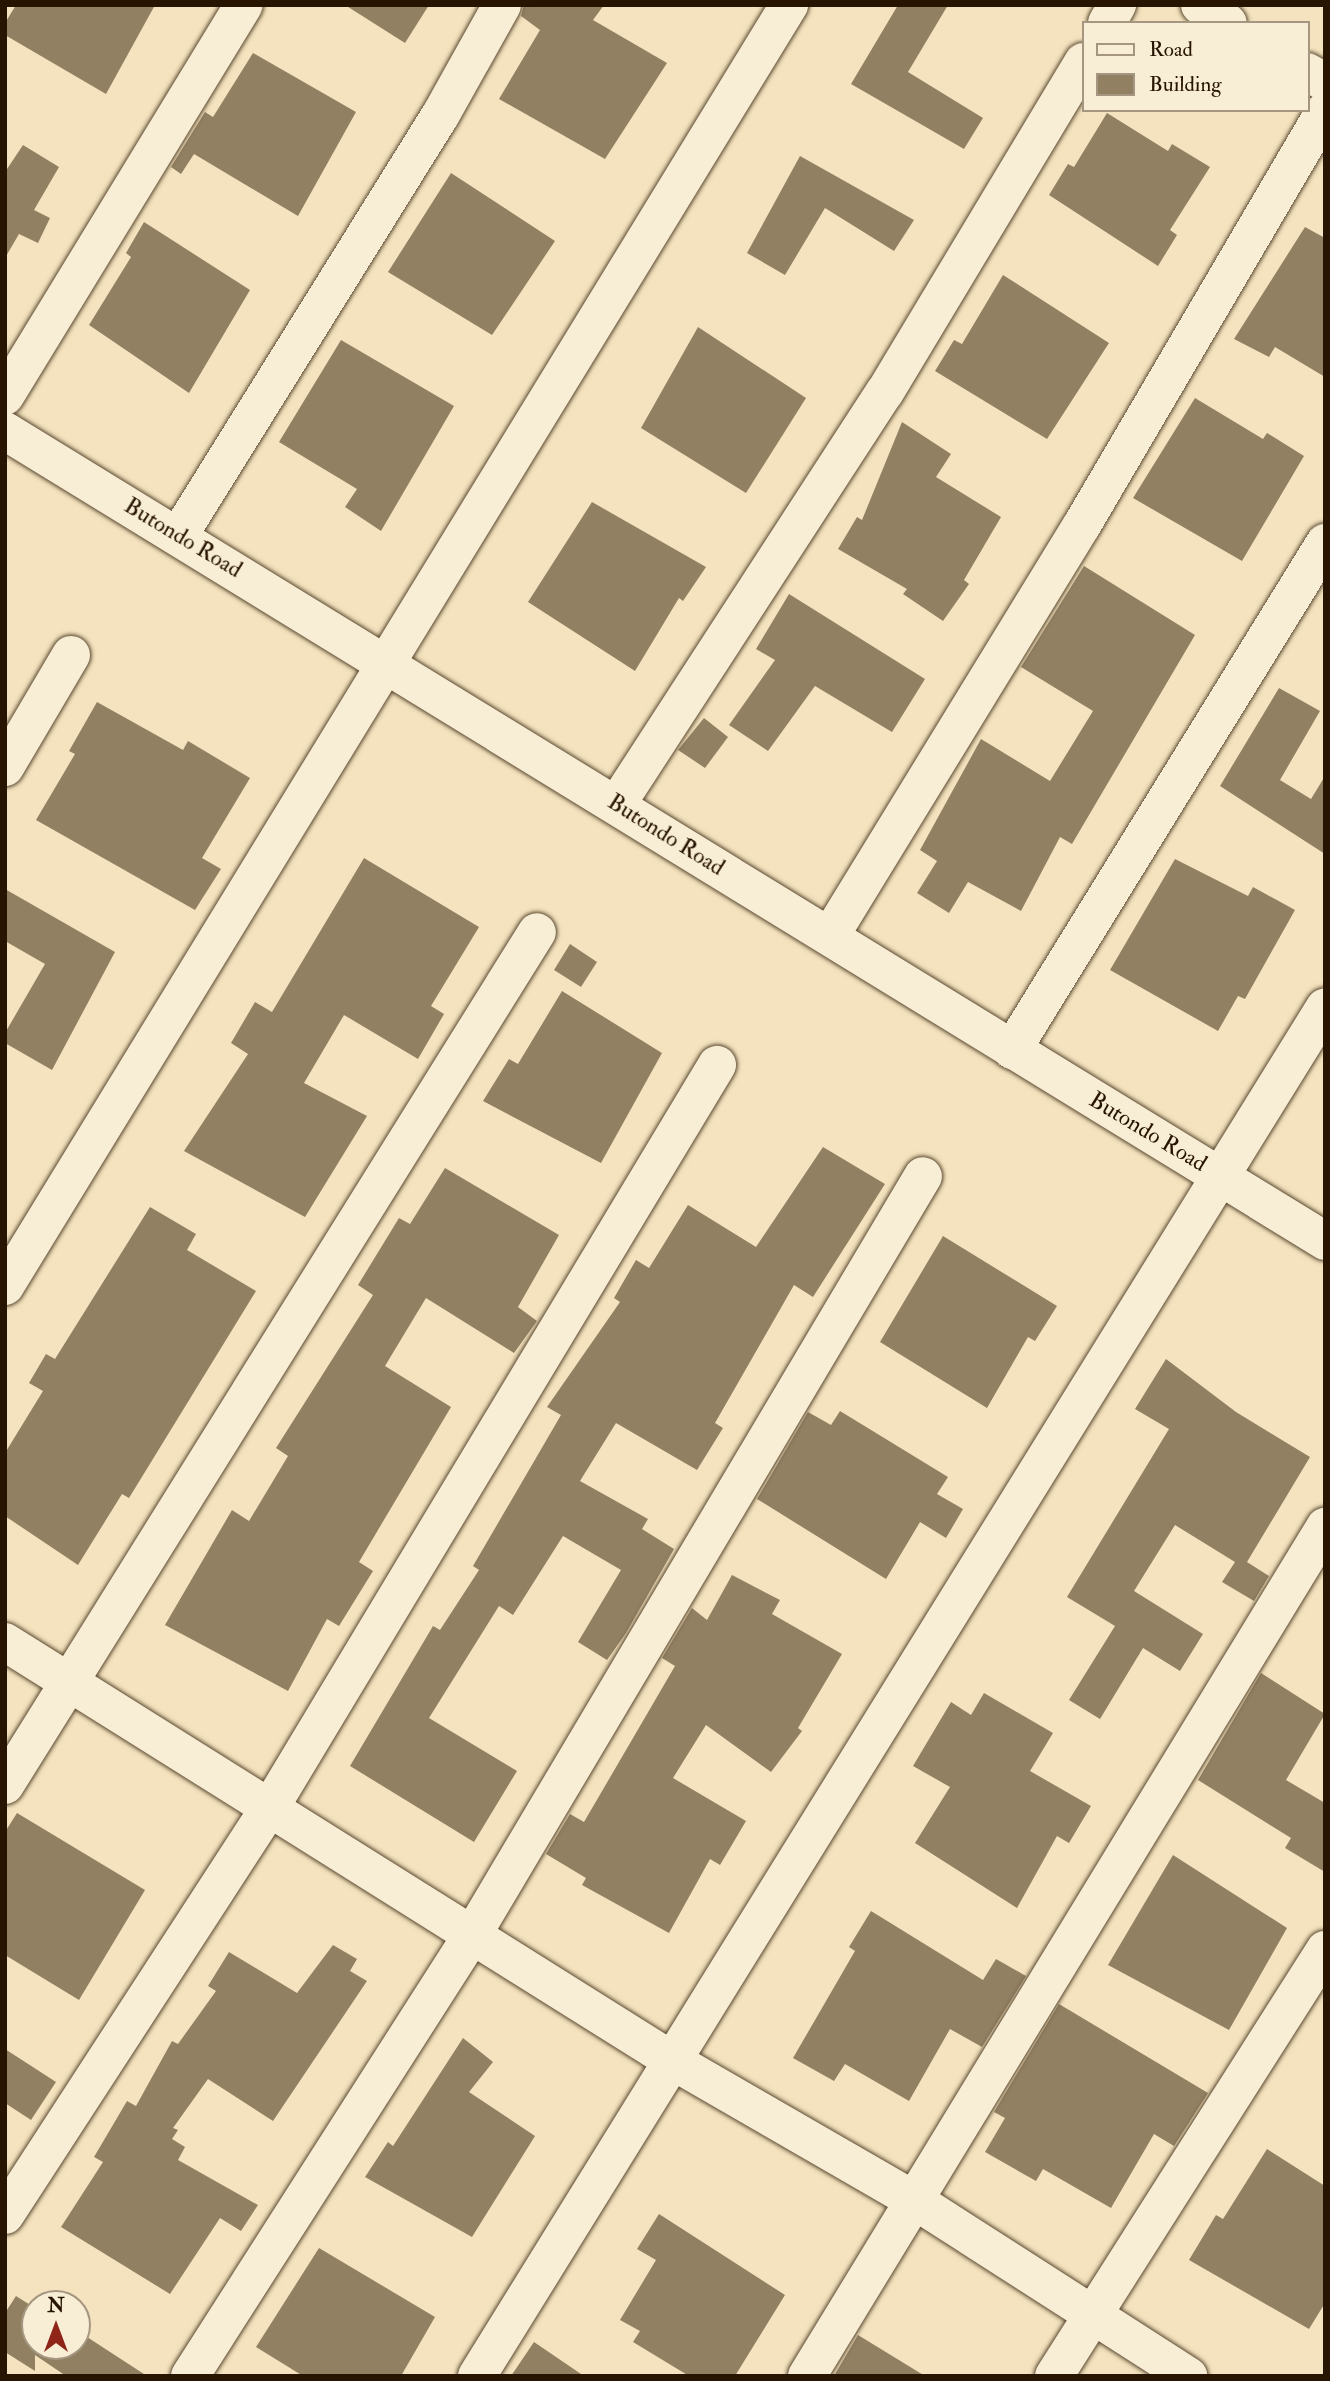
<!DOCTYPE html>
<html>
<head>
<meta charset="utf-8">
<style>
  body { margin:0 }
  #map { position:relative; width:1330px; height:2381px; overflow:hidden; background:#f4e3be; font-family:"IM FELL Double Pica",serif }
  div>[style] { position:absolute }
  .building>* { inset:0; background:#928063 }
  .roads { filter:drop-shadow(0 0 2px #5a4830) drop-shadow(0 0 2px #5a4830) }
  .minor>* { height:38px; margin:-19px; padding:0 19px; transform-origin:19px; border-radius:19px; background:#f8edd5 }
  span { translate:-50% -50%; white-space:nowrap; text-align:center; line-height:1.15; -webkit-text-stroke:7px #f8edd5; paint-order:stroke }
  .street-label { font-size:23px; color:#271401 }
  .frame { position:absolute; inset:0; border:7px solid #271401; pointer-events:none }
  .legend { position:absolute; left:1082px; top:21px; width:228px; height:91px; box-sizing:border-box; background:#f8edd5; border:2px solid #a49680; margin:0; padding:9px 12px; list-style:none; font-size:21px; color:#271401 }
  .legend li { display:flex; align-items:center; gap:14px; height:35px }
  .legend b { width:35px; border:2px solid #a49680 }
  .north { position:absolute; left:21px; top:2290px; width:70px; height:70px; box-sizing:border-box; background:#f8edd5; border:2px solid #a49680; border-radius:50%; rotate:0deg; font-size:19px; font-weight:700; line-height:28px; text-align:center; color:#271401 }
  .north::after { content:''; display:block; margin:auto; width:24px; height:32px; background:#8f2418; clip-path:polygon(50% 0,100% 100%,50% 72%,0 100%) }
</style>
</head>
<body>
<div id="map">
  <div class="building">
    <i style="clip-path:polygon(16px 5px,155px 5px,106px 94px,5px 35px,5px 23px)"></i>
    <i style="clip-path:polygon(345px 5px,429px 5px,405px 43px)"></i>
    <i style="clip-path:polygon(524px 5px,604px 5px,593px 20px,667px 63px,605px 159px,499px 99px,540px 30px,521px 16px)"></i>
    <i style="clip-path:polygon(898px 5px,948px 5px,908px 72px,983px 118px,964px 149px,851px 84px)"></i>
    <i style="clip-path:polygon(253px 53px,356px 112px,298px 216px,194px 154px,181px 174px,171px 167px,205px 112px,213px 117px)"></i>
    <i style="clip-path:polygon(1107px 113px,1168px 151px,1172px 144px,1210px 167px,1170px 230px,1177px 235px,1158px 266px,1049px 195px,1068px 164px,1074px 167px)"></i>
    <i style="clip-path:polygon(23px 145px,59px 167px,34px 210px,50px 218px,38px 243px,19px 234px,5px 258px,5px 172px)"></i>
    <i style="clip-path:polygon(800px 156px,914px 220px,894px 251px,825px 208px,785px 275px,747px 253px)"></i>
    <i style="clip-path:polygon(451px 173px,555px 241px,492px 335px,388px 272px)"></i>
    <i style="clip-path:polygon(144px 222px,250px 290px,189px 393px,89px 325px,131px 257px,126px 253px)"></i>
    <i style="clip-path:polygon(1305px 227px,1325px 238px,1325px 377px,1275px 347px,1269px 357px,1234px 339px)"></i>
    <i style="clip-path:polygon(1003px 275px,1109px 343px,1047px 439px,935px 371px,954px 340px,962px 344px)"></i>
    <i style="clip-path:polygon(698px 327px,806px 398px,746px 493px,641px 428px)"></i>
    <i style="clip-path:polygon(341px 340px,454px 406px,381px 531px,345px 507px,357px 489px,279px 442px)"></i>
    <i style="clip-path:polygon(1195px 398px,1263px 439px,1267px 433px,1304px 456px,1242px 561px,1133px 498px)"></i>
    <i style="clip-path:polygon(902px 422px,951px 454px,936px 477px,1001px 517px,964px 580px,969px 584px,943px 621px,903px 594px,907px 589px,838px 549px,857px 517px,862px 520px)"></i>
    <i style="clip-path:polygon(592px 502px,706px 567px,683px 601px,679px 598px,635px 671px,528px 602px)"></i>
    <i style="clip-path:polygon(1084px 566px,1195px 635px,1072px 844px,1060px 837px,1021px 911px,968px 882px,949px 913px,917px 893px,937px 861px,920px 850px,981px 739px,1050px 781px,1093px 711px,1021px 667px)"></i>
    <i style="clip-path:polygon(789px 594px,925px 679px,892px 732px,815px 686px,768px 751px,729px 725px,775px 660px,756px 649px)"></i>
    <i style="clip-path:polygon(1279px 688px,1320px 711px,1280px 780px,1311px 799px,1325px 776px,1325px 854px,1220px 786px)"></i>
    <i style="clip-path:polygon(97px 702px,183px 750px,188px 741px,250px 778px,202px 858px,221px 869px,195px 910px,36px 820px,75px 754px,69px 751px)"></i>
    <i style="clip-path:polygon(704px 718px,728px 737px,705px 768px,678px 750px)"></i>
    <i style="clip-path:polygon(364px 858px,479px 927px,431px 1006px,444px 1014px,418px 1059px,344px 1015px,304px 1083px,367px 1116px,305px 1217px,184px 1151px,248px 1054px,231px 1043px,255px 1002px,272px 1012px)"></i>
    <i style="clip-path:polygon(1175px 859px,1248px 896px,1253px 887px,1295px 910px,1245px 999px,1238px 996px,1218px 1031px,1110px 970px)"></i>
    <i style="clip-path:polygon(5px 889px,115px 952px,52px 1070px,5px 1043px,5px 1033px,45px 964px,5px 941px)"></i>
    <i style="clip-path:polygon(570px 944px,597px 962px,581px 987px,554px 970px)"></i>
    <i style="clip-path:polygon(562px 991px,662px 1053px,601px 1163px,483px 1101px,509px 1059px,518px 1064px)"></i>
    <i style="clip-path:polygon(823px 1147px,885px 1184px,813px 1297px,794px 1285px,715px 1423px,723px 1428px,697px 1470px,616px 1423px,580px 1481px,648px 1519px,642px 1529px,674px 1549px,626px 1633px,607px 1660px,578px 1642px,621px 1570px,563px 1536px,513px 1615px,499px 1606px,429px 1718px,517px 1771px,474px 1842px,350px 1766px,433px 1626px,440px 1630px,479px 1570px,473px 1566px,561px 1415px,547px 1407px,620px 1302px,614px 1298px,636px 1260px,649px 1268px,688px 1205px,756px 1247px)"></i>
    <i style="clip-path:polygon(445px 1168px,559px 1235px,518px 1307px,537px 1321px,514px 1353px,426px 1298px,385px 1366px,451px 1407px,359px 1562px,373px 1571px,339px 1626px,327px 1619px,288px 1691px,165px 1625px,232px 1510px,249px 1521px,288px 1456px,276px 1448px,373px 1295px,358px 1285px,399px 1218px,410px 1224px)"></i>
    <i style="clip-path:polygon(150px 1207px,196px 1234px,187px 1250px,256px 1291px,129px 1498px,122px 1494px,78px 1565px,5px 1516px,5px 1453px,43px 1391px,29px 1383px,46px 1354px,55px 1359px)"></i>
    <i style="clip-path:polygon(943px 1236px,1057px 1306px,1035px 1341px,1028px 1337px,987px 1408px,880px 1342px)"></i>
    <i style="clip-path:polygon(1166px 1359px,1236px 1412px,1310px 1457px,1247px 1562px,1269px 1576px,1254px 1601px,1222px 1582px,1235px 1562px,1175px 1525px,1134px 1591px,1203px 1634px,1180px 1671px,1143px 1648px,1100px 1719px,1069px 1700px,1115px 1626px,1067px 1597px,1169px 1429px,1135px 1409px)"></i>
    <i style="clip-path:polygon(840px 1411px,948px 1477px,937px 1494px,963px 1509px,946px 1538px,920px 1522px,886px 1579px,757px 1499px,808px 1412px,831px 1425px)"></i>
    <i style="clip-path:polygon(732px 1575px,780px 1600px,772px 1614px,842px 1654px,798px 1728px,802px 1731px,771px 1772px,706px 1725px,673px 1778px,746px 1821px,720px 1865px,710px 1859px,669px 1933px,582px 1885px,586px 1878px,546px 1854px,570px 1814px,584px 1822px,675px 1666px,662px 1658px,692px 1608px,707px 1620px)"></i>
    <i style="clip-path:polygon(1261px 1673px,1325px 1714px,1286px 1780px,1325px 1803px,1325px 1872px,1285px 1848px,1291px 1838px,1198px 1780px)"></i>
    <i style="clip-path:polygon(984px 1693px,1053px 1733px,1030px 1771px,1091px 1806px,1069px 1843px,1057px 1836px,1017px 1908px,915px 1843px,950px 1787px,913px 1766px,951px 1702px,971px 1715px)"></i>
    <i style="clip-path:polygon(17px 1813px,145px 1890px,79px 2000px,5px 1955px,5px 1832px)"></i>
    <i style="clip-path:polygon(1173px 1855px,1287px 1928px,1229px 2030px,1108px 1965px)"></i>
    <i style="clip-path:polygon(871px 1911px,983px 1980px,996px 1959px,1026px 1976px,982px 2047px,950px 2029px,909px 2101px,845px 2064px,834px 2081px,793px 2058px,855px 1951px,849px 1947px)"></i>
    <i style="clip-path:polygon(333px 1945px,357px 1959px,350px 1971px,367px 1981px,273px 2121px,208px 2079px,173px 2128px,178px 2130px,172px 2139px,185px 2147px,178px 2160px,258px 2205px,241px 2231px,220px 2218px,170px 2294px,61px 2227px,103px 2162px,94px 2157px,127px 2101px,136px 2106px,172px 2041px,178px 2044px,216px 1991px,208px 1986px,229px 1952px,297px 1993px)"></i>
    <i style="clip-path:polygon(1059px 2004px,1208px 2093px,1174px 2146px,1154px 2134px,1111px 2208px,1043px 2169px,1036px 2181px,985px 2152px,1005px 2118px,994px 2112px)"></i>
    <i style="clip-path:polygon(463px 2038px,493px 2062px,469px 2092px,535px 2136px,472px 2237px,365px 2177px,388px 2142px,393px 2146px)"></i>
    <i style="clip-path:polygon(5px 2049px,56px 2082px,31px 2120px,5px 2103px)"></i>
    <i style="clip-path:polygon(1267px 2149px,1325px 2186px,1325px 2303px,1309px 2329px,1189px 2260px,1216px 2215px,1223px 2219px)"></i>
    <i style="clip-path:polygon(659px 2214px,785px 2295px,735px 2376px,689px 2376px,633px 2342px,640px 2331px,620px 2320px,656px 2260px,637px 2249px)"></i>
    <i style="clip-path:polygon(319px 2248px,435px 2317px,401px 2376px,303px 2376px,256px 2347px)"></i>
    <i style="clip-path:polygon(16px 2296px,35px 2308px,35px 2346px,82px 2346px,87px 2337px,147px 2376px,66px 2376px,35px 2355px,35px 2371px,5px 2352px,5px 2313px)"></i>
    <i style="clip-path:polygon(858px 2335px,925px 2376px,834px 2376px)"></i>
    <i style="clip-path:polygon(534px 2342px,584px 2376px,511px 2376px)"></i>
  </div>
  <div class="roads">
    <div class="minor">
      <i style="left:1200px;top:5px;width:33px;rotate:33deg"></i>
      <i style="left:1107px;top:23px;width:21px;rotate:-61deg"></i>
      <i style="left:1307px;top:72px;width:21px;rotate:29deg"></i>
      <i style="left:5px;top:396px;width:458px;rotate:-58.6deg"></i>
      <i style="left:5px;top:431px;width:1549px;rotate:31.53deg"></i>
      <i style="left:179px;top:535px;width:494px;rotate:-58.1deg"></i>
      <i style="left:440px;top:116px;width:127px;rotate:-60.8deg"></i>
      <i style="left:5px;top:767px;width:130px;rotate:-59.5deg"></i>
      <i style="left:617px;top:804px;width:491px;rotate:-57deg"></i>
      <i style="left:885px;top:392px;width:385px;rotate:-59deg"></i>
      <i style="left:830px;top:936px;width:482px;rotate:-58.5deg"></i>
      <i style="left:1082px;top:525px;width:480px;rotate:-59.6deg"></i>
      <i style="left:1012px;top:1050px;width:596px;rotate:-58.31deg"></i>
      <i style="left:5px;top:1286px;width:1502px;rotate:-58.53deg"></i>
      <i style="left:5px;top:1642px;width:789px;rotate:32.1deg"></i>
      <i style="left:673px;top:2061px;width:278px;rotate:30deg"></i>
      <i style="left:914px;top:2200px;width:326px;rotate:32.7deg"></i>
      <i style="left:5px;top:1785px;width:1005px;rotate:-58.05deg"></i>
      <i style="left:5px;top:2215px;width:488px;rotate:-57deg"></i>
      <i style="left:271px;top:1806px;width:865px;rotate:-58.96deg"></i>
      <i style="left:190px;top:2376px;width:527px;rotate:-57.4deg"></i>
      <i style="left:474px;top:1932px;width:879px;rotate:-59.29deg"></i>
      <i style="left:477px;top:2376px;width:1610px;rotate:-58.22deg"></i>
      <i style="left:807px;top:2376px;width:995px;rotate:-58.61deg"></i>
      <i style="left:1054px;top:2376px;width:505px;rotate:-57.54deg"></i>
    </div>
  </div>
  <div class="street-label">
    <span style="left:183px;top:538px;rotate:31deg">Butondo Road</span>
    <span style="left:666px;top:835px;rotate:32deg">Butondo Road</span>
    <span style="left:1148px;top:1132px;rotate:31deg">Butondo Road</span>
  </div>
  <div class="frame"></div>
  <ul class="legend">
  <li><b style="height:9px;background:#f8edd5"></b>Road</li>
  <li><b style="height:19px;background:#928063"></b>Building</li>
  </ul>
  <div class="north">N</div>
</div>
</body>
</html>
